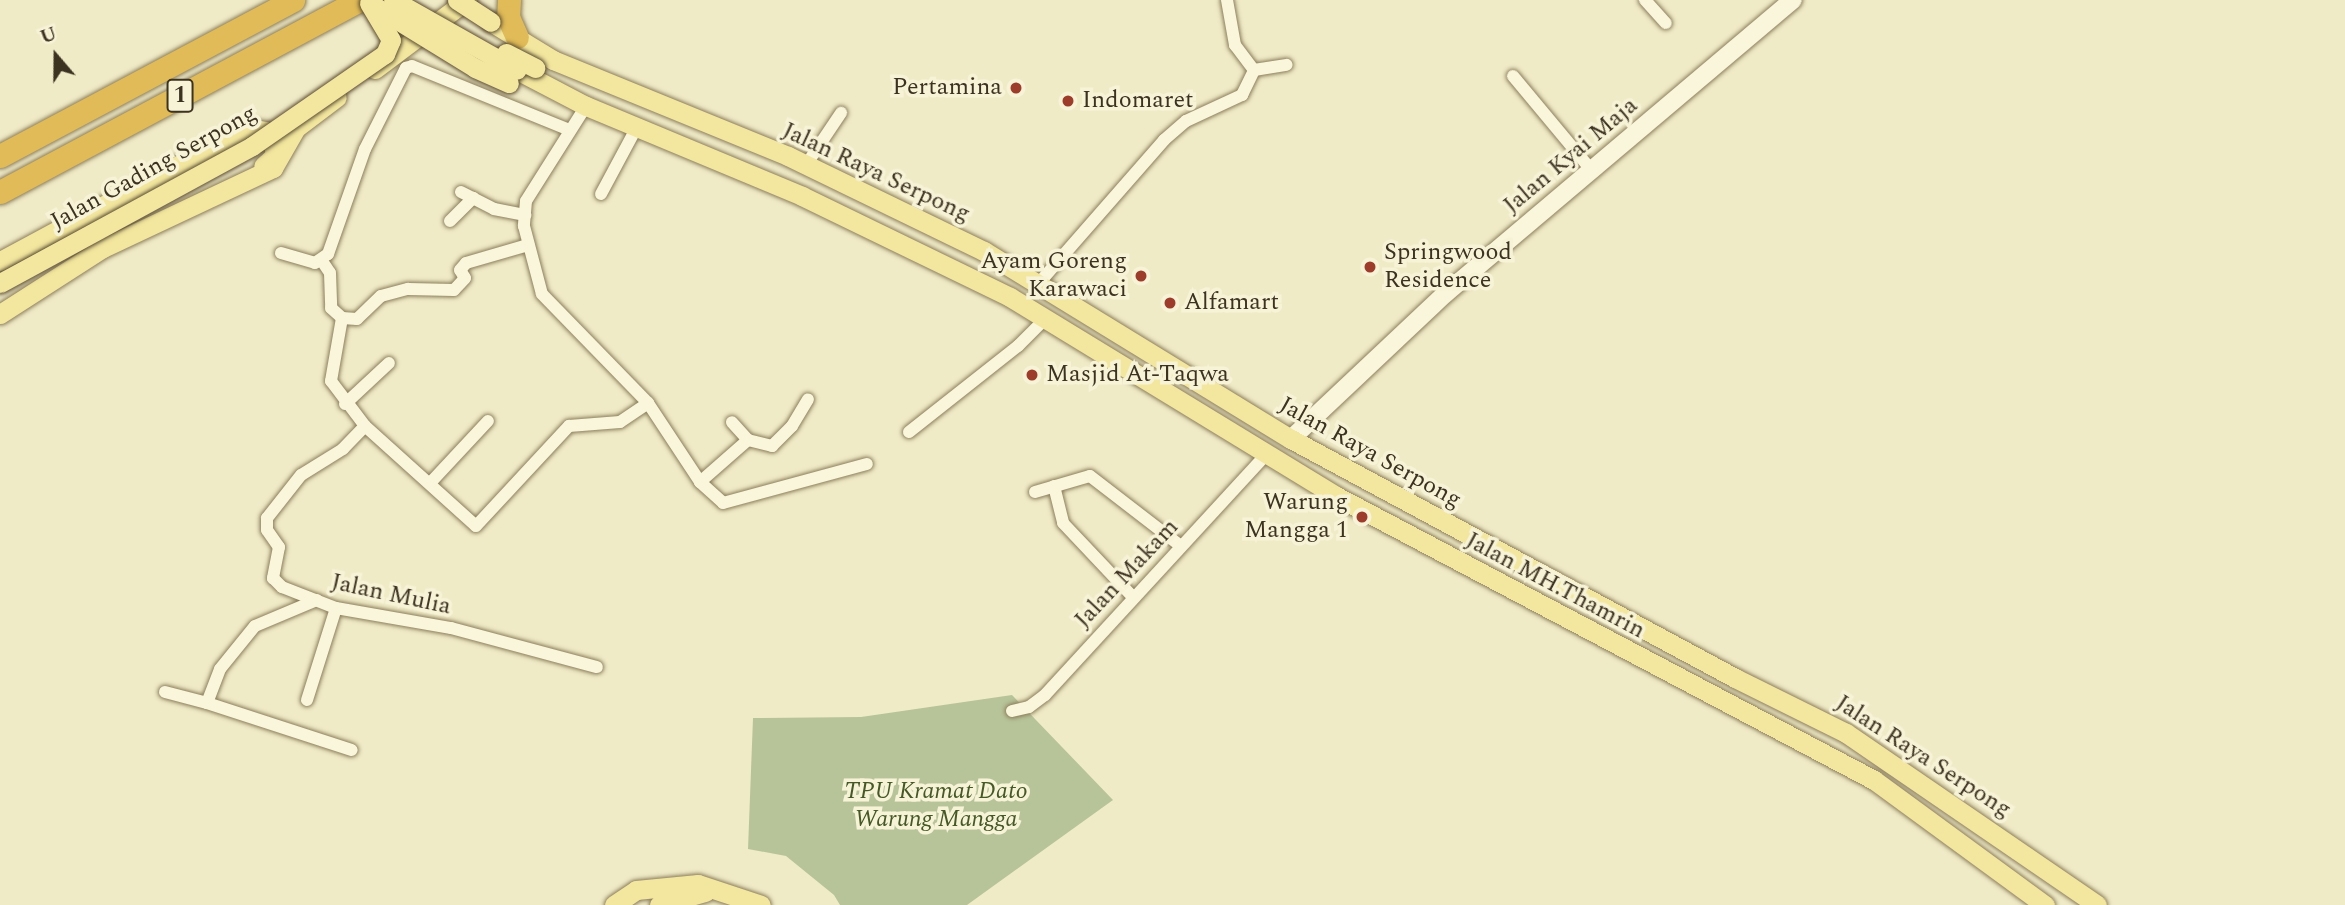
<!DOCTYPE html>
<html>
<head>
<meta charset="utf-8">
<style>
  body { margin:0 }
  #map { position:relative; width:2345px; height:905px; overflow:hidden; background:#f0ebc7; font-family:Spectral,serif }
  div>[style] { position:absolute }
  .cemetery>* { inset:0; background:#b7c499 }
  .roads { filter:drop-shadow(0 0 2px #8c7e5c) drop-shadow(0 0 2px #8c7e5c) }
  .minor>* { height:12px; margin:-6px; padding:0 6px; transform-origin:6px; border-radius:6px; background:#faf6db }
  .secondary>* { height:18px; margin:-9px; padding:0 9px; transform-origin:9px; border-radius:9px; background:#faf6db }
  .primary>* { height:19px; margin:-9.5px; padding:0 9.5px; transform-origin:9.5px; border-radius:9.5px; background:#f3e79f }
  .motorway>* { height:23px; margin:-11.5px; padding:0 11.5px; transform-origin:11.5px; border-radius:11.5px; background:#e0bb57 }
  .bridges { filter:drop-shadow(0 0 2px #5a4b30) drop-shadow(0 0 2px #5a4b30) }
  .primary-bridge>* { height:19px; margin:-9.5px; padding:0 9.5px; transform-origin:9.5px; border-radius:9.5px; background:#f3e79f }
  .dots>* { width:19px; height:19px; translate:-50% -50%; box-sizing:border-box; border:4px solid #f7f3d7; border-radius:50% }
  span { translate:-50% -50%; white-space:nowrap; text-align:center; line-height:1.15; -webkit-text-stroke:7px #f7f3d7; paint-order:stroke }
  .shield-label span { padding:2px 5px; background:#f7f3d7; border:2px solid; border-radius:5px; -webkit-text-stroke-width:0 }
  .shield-label { font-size:23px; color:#3c3220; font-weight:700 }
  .poi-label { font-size:24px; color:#3c3220 }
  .right { translate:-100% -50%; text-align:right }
  .left { translate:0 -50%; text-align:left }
  .street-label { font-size:24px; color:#3c3220 }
  .park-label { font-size:24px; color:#445926; font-style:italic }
  .north { position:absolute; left:21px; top:21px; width:70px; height:70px; -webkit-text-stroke:5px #f7f3d7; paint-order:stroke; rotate:340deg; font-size:19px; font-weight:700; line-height:28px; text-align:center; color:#3c3220 }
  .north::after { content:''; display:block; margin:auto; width:24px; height:32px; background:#3c3220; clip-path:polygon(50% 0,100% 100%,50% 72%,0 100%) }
</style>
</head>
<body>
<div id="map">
  <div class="cemetery">
    <i style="clip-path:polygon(1012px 695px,1113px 800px,967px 905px,840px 905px,834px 895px,786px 856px,748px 849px,753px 718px,861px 717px)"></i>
  </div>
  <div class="roads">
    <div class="minor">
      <i style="left:1227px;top:0;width:46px;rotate:79.9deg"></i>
      <i style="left:1235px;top:45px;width:31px;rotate:53deg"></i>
      <i style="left:1645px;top:0;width:31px;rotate:48deg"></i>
      <i style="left:1254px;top:70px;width:33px;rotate:-9deg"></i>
      <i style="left:1513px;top:76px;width:125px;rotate:50.2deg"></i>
      <i style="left:586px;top:106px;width:112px;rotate:122.3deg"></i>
      <i style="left:526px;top:201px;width:25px;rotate:95deg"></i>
      <i style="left:524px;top:226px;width:70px;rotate:75.2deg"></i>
      <i style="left:542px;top:294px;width:152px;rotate:45.8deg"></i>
      <i style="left:648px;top:403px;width:95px;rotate:56.6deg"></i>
      <i style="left:700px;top:482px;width:31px;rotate:42deg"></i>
      <i style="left:723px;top:503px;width:149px;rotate:-15.2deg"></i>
      <i style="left:806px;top:165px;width:63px;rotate:-56.1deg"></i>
      <i style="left:461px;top:192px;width:37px;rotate:27deg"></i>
      <i style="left:494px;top:209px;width:32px;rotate:11deg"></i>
      <i style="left:601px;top:194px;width:78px;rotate:-61.8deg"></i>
      <i style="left:450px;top:221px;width:33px;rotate:-45deg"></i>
      <i style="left:281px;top:253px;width:35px;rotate:16deg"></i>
      <i style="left:315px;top:263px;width:16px;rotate:-35deg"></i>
      <i style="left:328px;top:254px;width:111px;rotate:-70.6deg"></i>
      <i style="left:365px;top:149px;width:91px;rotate:-63.2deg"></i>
      <i style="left:406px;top:68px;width:6px;rotate:-18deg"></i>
      <i style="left:412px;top:66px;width:170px;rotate:22.1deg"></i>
      <i style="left:322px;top:261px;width:14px;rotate:56deg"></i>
      <i style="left:330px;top:273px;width:35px;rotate:88deg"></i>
      <i style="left:331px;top:308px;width:15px;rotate:42deg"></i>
      <i style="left:1039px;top:283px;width:190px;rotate:-48.8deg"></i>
      <i style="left:1164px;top:140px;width:29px;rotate:-41deg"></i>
      <i style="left:1186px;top:121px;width:62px;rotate:-24.9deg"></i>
      <i style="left:1242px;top:95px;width:28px;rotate:-64deg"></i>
      <i style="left:342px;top:318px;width:64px;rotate:99.9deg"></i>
      <i style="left:331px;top:381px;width:56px;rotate:52.9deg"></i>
      <i style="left:365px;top:426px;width:32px;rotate:134deg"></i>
      <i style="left:343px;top:449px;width:49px;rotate:148.2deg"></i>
      <i style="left:301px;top:475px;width:55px;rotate:128.3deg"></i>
      <i style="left:267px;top:518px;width:12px;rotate:90deg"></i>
      <i style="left:267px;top:530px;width:21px;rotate:55deg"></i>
      <i style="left:279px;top:547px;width:32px;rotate:101deg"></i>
      <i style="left:273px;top:578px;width:13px;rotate:45deg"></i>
      <i style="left:282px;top:587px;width:58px;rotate:21.3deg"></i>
      <i style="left:336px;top:608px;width:117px;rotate:9.9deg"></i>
      <i style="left:451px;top:628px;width:151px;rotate:15deg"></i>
      <i style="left:342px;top:318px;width:15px;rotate:4deg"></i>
      <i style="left:357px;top:319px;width:33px;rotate:-44deg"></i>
      <i style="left:381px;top:296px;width:28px;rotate:-15deg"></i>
      <i style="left:408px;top:289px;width:46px;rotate:1.2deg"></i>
      <i style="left:454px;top:290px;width:16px;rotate:-47deg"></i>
      <i style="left:465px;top:278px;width:9px;rotate:-122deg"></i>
      <i style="left:460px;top:270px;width:9px;rotate:-49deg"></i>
      <i style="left:466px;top:263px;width:65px;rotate:-16.2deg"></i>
      <i style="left:345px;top:404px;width:60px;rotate:-43deg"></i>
      <i style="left:365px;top:426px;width:149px;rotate:42deg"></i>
      <i style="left:476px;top:526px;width:137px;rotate:-47.1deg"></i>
      <i style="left:569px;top:426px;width:51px;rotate:-4.5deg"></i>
      <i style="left:620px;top:422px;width:34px;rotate:-34deg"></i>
      <i style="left:909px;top:432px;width:139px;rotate:-38.3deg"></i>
      <i style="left:1018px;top:346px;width:38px;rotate:-45deg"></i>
      <i style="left:748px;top:440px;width:25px;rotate:14deg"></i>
      <i style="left:772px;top:446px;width:28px;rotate:-45deg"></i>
      <i style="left:792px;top:426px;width:31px;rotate:-59deg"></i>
      <i style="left:432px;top:481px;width:82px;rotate:-47deg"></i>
      <i style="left:700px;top:482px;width:64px;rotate:-41.2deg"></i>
      <i style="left:748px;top:440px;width:24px;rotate:-132deg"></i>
      <i style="left:1054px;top:486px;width:38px;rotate:76deg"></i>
      <i style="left:1063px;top:523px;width:103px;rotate:46.6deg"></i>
      <i style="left:1035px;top:492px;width:57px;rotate:-16.2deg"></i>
      <i style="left:1090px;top:476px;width:115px;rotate:37.6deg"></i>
      <i style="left:165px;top:692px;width:43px;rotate:14.7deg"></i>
      <i style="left:207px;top:703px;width:36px;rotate:-69deg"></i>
      <i style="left:220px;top:669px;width:55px;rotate:-50.9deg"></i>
      <i style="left:255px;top:626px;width:67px;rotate:-22.8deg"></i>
      <i style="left:307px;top:700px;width:96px;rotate:-72.5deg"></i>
      <i style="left:207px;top:703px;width:152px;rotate:18deg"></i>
      <i style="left:1012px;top:711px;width:17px;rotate:-13deg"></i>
      <i style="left:1029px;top:707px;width:20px;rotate:-37deg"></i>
      <i style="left:1045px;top:695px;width:326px;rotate:-47.4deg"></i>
    </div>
    <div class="secondary">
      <i style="left:1291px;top:439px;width:213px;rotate:-43.3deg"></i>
      <i style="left:1446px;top:293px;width:454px;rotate:-40.2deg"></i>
    </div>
    <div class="primary">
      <i style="left:491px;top:22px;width:73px;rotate:31.5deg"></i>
      <i style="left:553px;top:60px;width:254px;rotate:22.2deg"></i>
      <i style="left:788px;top:156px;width:218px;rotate:25.9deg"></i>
      <i style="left:984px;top:251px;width:360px;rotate:31.5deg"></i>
      <i style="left:1291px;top:439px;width:504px;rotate:28.29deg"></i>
      <i style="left:1735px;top:678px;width:124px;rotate:26.4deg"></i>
      <i style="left:1846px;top:733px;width:304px;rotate:34.4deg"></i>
      <i style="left:375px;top:69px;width:115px;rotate:-36.9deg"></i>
      <i style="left:517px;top:70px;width:78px;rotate:27.6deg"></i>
      <i style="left:586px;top:106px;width:234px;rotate:22.6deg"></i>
      <i style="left:802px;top:196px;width:231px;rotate:25.9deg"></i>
      <i style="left:1010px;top:297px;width:382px;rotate:31.4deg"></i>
      <i style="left:1336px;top:496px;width:608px;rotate:27.83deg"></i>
      <i style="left:1874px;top:780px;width:212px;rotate:36.2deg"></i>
      <i style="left:0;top:261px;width:281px;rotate:-28.3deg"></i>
      <i style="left:247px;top:128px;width:18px;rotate:9deg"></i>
      <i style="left:265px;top:131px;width:21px;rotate:61deg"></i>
      <i style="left:275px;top:149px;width:8px;rotate:104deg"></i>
      <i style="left:273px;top:157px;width:13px;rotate:138deg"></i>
      <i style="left:0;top:314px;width:122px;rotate:-32.7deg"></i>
      <i style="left:103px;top:248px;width:188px;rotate:-25.2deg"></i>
      <i style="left:273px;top:168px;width:46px;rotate:-60.1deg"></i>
      <i style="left:296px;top:128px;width:51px;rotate:-37.1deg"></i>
      <i style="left:614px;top:905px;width:27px;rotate:-34deg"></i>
      <i style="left:636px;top:890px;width:62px;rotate:-5.5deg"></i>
      <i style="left:698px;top:884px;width:66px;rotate:18.4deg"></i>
      <i style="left:659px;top:905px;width:48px;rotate:-15.8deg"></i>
    </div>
    <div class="motorway">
      <i style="left:509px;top:0;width:17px;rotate:93deg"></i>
      <i style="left:508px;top:17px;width:22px;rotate:66deg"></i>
      <i style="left:0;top:156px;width:332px;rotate:-28deg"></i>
      <i style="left:0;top:192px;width:408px;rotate:-28.1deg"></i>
    </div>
  </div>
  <div class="bridges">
    <div class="primary-bridge">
      <i style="left:393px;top:0;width:142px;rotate:29.4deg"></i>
      <i style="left:457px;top:0;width:40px;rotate:32.9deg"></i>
      <i style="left:376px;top:7px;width:116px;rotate:31.6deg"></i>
      <i style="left:475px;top:68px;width:37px;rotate:24deg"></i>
      <i style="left:506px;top:53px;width:33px;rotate:27deg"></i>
      <i style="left:0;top:283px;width:287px;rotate:-28.5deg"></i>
      <i style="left:252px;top:146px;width:162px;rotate:-34.7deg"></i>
      <i style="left:385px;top:54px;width:15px;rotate:-67deg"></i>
      <i style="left:391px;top:40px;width:43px;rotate:-120.7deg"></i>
    </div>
  </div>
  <div class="dots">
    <i style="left:1016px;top:88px;background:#9d3c2a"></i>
    <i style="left:1068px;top:101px;background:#9d3c2a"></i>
    <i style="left:1370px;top:267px;background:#9d3c2a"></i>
    <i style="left:1141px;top:276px;background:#9d3c2a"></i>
    <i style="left:1170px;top:303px;background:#9d3c2a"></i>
    <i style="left:1032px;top:375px;background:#9d3c2a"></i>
    <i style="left:1362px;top:517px;background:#9d3c2a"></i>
  </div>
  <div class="shield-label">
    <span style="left:180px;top:96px">1</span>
  </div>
  <div class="poi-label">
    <span class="right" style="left:1002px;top:88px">Pertamina</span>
    <span class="left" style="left:1082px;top:101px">Indomaret</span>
    <span class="left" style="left:1384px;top:267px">Springwood<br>Residence</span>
    <span class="right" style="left:1127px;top:276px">Ayam Goreng<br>Karawaci</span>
    <span class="left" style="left:1184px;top:303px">Alfamart</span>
    <span class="left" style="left:1046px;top:375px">Masjid At-Taqwa</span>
    <span class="right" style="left:1348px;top:517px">Warung<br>Mangga 1</span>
  </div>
  <div class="street-label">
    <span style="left:1571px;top:156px;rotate:-40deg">Jalan Kyai Maja</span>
    <span style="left:154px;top:168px;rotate:-29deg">Jalan Gading Serpong</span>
    <span style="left:876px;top:173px;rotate:25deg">Jalan Raya Serpong</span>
    <span style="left:1370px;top:453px;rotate:29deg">Jalan Raya Serpong</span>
    <span style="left:1127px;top:574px;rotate:-47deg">Jalan Makam</span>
    <span style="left:1555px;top:586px;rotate:28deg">Jalan MH.Thamrin</span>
    <span style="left:391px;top:595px;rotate:12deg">Jalan Mulia</span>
    <span style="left:1923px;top:757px;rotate:33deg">Jalan Raya Serpong</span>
  </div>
  <div class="park-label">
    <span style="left:936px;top:806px">TPU Kramat Dato<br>Warung Mangga</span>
  </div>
  <div class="north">U</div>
</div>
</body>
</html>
